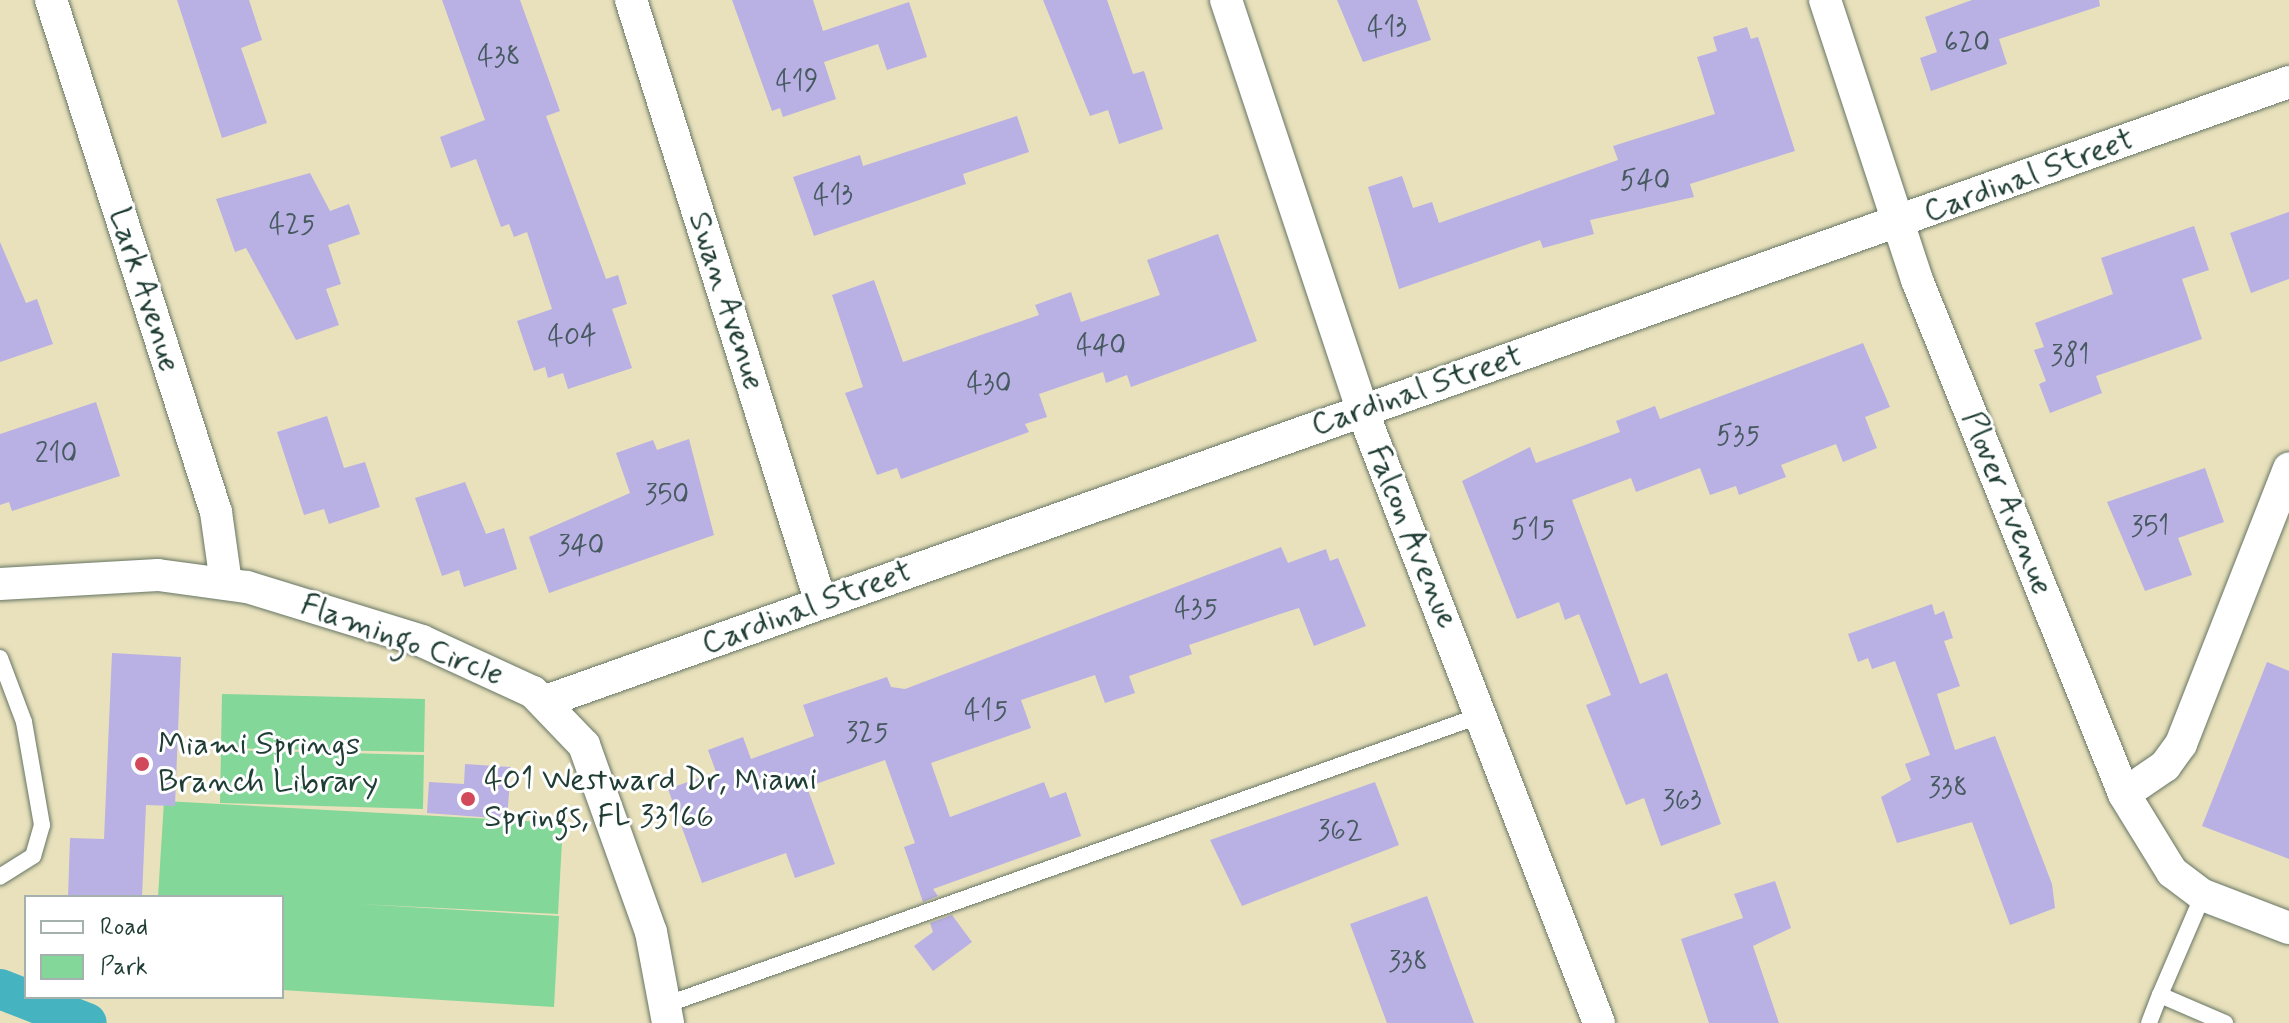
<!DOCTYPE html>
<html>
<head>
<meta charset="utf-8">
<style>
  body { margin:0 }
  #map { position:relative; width:2289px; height:1023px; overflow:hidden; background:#e9e1bc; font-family:Mynerve,sans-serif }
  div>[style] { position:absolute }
  .green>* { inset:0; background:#83d799 }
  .canal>* { height:40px; margin:-20px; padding:0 20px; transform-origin:20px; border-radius:20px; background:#46b3c1 }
  .building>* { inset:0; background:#b9b0e4 }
  .roads { filter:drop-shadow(0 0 2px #667664) drop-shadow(0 0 2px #667664) }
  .service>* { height:16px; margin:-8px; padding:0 8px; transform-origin:8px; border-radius:8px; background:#fff }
  .minor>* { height:32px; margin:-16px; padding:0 16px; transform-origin:16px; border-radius:16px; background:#fff }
  .dots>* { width:22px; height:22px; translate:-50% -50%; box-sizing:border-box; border:4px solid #fff; border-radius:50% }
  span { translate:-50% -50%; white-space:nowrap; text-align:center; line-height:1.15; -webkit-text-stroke:6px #fff; paint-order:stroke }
  .number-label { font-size:28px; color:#465a60 }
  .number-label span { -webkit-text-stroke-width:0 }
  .street-label { font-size:32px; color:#1f3d34 }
  .poi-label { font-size:32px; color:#1f3d34 }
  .left { translate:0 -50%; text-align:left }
  .legend { position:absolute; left:24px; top:895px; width:260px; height:104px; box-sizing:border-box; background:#fff; border:2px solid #a5b1ae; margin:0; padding:10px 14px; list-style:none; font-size:24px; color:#1f3d34 }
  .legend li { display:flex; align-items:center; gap:16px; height:40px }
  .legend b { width:40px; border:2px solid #a5b1ae }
</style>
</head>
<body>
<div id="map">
  <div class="green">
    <i style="clip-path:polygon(222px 694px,425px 699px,424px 752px,221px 748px)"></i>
    <i style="clip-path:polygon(221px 750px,424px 755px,423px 809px,220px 803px)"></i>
    <i style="clip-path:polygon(164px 801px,563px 823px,558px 914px,359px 904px,559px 916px,554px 1007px,282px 990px,282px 897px,158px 897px)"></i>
  </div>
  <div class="canal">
    <i style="left:0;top:989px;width:93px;rotate:21.3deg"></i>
  </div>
  <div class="building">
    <i style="clip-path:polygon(177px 0,249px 0,262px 40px,241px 48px,267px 123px,222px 138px)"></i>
    <i style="clip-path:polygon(442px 0,520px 0,560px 111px,546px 116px,606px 279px,618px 275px,627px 304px,612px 309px,632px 368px,568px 389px,563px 373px,548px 378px,545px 367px,534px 371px,517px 321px,552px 309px,527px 232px,514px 237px,509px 224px,501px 227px,476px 159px,451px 168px,440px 137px,485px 120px)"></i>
    <i style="clip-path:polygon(732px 0,813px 0,823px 31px,909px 2px,927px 57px,887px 70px,878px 44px,824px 62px,836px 99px,783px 117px,780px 108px,772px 111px)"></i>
    <i style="clip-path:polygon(1043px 0,1107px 0,1133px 74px,1144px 71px,1163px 129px,1119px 144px,1108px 110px,1090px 116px)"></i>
    <i style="clip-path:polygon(1337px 0,1417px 0,1431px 40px,1363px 62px)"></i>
    <i style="clip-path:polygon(1972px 0,2099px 0,2100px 6px,1999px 39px,2007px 64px,1931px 91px,1920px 58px,1937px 52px,1925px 17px)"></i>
    <i style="clip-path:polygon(1747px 27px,1751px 39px,1758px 37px,1795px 151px,1690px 184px,1694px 197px,1590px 220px,1594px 234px,1543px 248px,1540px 240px,1399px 289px,1368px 187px,1402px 176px,1413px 208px,1432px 202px,1439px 223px,1618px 160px,1613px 146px,1715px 114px,1697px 57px,1717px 51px,1713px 37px)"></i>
    <i style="clip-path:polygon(1017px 116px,1029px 152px,963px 174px,966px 184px,814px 236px,793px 177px,860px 155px,863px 166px)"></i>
    <i style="clip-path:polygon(310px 173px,330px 211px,349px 204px,360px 234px,328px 245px,341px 284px,326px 289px,339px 325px,296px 340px,246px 248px,235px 252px,216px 199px)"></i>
    <i style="clip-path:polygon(2289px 212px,2289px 279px,2251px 293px,2230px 233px)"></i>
    <i style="clip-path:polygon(2194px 226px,2209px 270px,2182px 279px,2202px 339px,2096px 376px,2102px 393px,2050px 413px,2039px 384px,2046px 381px,2034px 350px,2044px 347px,2035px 323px,2113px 294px,2101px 258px)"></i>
    <i style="clip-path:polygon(1218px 234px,1257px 341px,1131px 387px,1127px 375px,1106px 383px,1103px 372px,1039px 394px,1047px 417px,1025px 424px,1029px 432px,901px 479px,897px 468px,877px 475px,845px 393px,863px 387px,832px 295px,874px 280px,903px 362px,1039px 315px,1035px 305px,1071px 292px,1081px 322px,1160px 295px,1147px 260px)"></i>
    <i style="clip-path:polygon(0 242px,26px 303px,37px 299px,53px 344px,0 362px)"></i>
    <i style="clip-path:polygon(1863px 343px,1890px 407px,1865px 417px,1877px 448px,1843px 462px,1836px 444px,1781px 465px,1786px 477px,1739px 495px,1736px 486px,1710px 495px,1700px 468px,1636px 492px,1631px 478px,1572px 500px,1640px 684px,1667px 673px,1721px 824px,1661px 846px,1644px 798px,1626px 805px,1586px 705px,1611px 695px,1579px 614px,1565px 620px,1559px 602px,1517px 619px,1462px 481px,1530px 447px,1536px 463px,1620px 432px,1616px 421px,1655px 406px,1660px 419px)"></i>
    <i style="clip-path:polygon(96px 402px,120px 476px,12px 511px,9px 502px,0 505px,0 434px)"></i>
    <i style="clip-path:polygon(327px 416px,344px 468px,365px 462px,380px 507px,329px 524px,324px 509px,304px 515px,277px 432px)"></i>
    <i style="clip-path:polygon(689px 439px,714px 535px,549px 593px,529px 537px,630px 493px,616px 453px,653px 440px,657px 450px)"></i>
    <i style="clip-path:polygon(2205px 468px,2224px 522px,2178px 538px,2192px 575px,2145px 591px,2107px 502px)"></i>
    <i style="clip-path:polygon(465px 482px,486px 534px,504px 528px,517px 569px,464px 587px,459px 570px,442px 576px,415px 498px)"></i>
    <i style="clip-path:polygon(1281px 547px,1288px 563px,1326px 549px,1330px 561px,1338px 558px,1366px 626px,1314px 646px,1299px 608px,1280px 614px,1189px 645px,1192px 654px,1129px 676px,1135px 693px,1105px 703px,1095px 675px,1021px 700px,1031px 728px,931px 763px,950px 817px,1044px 782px,1050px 798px,1066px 792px,1081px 836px,933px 889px,938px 896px,923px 902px,904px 847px,915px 843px,885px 760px,807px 787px,835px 864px,795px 878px,786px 853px,702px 883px,668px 789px,716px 772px,708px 750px,743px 737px,751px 759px,814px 736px,803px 705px,887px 677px,891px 687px,905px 689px)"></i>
    <i style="clip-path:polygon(1932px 604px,1935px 615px,1944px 611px,1953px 638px,1944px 641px,1960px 686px,1937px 694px,1955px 750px,1995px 736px,2052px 884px,2055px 908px,2010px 925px,1972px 822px,1897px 843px,1881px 797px,1911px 780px,1905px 764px,1930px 755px,1895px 661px,1872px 669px,1868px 658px,1858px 662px,1848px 634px)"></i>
    <i style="clip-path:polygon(112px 653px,181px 657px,175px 806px,146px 805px,142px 897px,68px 897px,70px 838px,104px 839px)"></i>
    <i style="clip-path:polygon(2267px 662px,2289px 671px,2289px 859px,2202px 826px)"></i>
    <i style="clip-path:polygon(465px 764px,511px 767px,507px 819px,427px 813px,429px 782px,464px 784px)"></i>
    <i style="clip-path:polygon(1375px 782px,1399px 845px,1242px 906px,1210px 840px)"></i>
    <i style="clip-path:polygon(1775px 881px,1791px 928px,1753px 946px,1779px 1023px,1709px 1023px,1681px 939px,1743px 918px,1734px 894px)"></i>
    <i style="clip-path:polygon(1427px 896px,1450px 959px,1474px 1023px,1387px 1023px,1350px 924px)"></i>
    <i style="clip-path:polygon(952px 915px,972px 942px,933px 971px,914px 946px,933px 932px,930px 923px)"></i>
  </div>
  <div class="roads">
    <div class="service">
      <i style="left:0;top:658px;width:68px;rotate:69.4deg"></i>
      <i style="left:24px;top:722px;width:105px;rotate:80.1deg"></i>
      <i style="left:42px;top:825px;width:32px;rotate:106deg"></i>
      <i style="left:33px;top:856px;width:39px;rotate:148deg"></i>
      <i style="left:2203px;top:895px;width:109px;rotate:113.3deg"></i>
      <i style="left:2160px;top:995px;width:71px;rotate:23.3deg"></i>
      <i style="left:668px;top:1004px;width:864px;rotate:-19.55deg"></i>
      <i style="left:2149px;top:1023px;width:30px;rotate:-69deg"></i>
    </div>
    <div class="minor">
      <i style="left:51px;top:0;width:538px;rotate:72.14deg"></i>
      <i style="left:216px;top:512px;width:72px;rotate:82deg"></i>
      <i style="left:631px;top:0;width:632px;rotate:72.51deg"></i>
      <i style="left:1226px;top:0;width:432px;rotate:71.6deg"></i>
      <i style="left:1362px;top:410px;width:657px;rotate:68.86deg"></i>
      <i style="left:1825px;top:0;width:295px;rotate:71.8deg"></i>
      <i style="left:1917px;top:280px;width:554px;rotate:68.06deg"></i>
      <i style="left:2124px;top:794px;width:92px;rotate:58.4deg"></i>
      <i style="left:2172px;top:872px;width:39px;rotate:37deg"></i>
      <i style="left:2203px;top:895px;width:92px;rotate:21deg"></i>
      <i style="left:0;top:584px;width:158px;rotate:-3.3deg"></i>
      <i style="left:158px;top:575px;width:90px;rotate:7.7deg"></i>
      <i style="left:247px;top:587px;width:183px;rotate:17.1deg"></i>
      <i style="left:422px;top:641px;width:122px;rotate:24.7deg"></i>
      <i style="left:533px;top:692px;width:74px;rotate:46.1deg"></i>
      <i style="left:584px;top:745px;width:199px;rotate:70.3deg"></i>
      <i style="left:651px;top:932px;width:93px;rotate:79.4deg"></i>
      <i style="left:546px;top:701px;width:1850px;rotate:-19.55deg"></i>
      <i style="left:2124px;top:794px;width:50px;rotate:-34.3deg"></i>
      <i style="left:2165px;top:766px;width:27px;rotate:-54deg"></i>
      <i style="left:2181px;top:744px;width:296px;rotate:-68.6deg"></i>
    </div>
  </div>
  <div class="dots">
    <i style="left:142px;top:764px;background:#d1495b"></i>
    <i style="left:468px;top:799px;background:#d1495b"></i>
  </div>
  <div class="number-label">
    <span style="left:1387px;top:29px">413</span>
    <span style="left:1967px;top:44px">620</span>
    <span style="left:499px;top:58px">438</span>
    <span style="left:797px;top:83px">419</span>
    <span style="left:1645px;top:182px">540</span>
    <span style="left:833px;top:197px">413</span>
    <span style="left:292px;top:226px">425</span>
    <span style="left:572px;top:338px">404</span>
    <span style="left:1101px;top:347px">440</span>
    <span style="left:2070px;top:357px">381</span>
    <span style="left:989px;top:385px">430</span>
    <span style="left:1738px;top:437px">535</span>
    <span style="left:56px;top:455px">210</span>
    <span style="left:667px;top:496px">350</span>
    <span style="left:2150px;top:528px">351</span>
    <span style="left:1533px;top:531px">515</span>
    <span style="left:581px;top:547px">340</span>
    <span style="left:1196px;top:610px">435</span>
    <span style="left:986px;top:712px">415</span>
    <span style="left:867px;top:734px">325</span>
    <span style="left:1948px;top:789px">338</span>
    <span style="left:1682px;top:802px">363</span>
    <span style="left:1340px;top:832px">362</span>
    <span style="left:1408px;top:963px">338</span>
  </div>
  <div class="street-label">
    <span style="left:2029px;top:176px;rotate:-20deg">Cardinal Street</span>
    <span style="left:144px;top:290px;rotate:72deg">Lark Avenue</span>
    <span style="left:726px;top:301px;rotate:72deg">Swan Avenue</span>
    <span style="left:1417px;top:391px;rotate:-19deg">Cardinal Street</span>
    <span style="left:2007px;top:503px;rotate:68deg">Plover Avenue</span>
    <span style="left:1412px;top:537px;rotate:68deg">Falcon Avenue</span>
    <span style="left:807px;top:608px;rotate:-20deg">Cardinal Street</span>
    <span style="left:402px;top:640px;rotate:20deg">Flamingo Circle</span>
  </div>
  <div class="poi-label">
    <span class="left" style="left:158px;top:764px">Miami Springs<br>Branch Library</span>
    <span class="left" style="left:484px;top:799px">401 Westward Dr, Miami<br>Springs, FL 33166</span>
  </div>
  <ul class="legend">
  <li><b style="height:10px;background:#fff"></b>Road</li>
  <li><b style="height:22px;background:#83d799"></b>Park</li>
  </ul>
</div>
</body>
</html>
